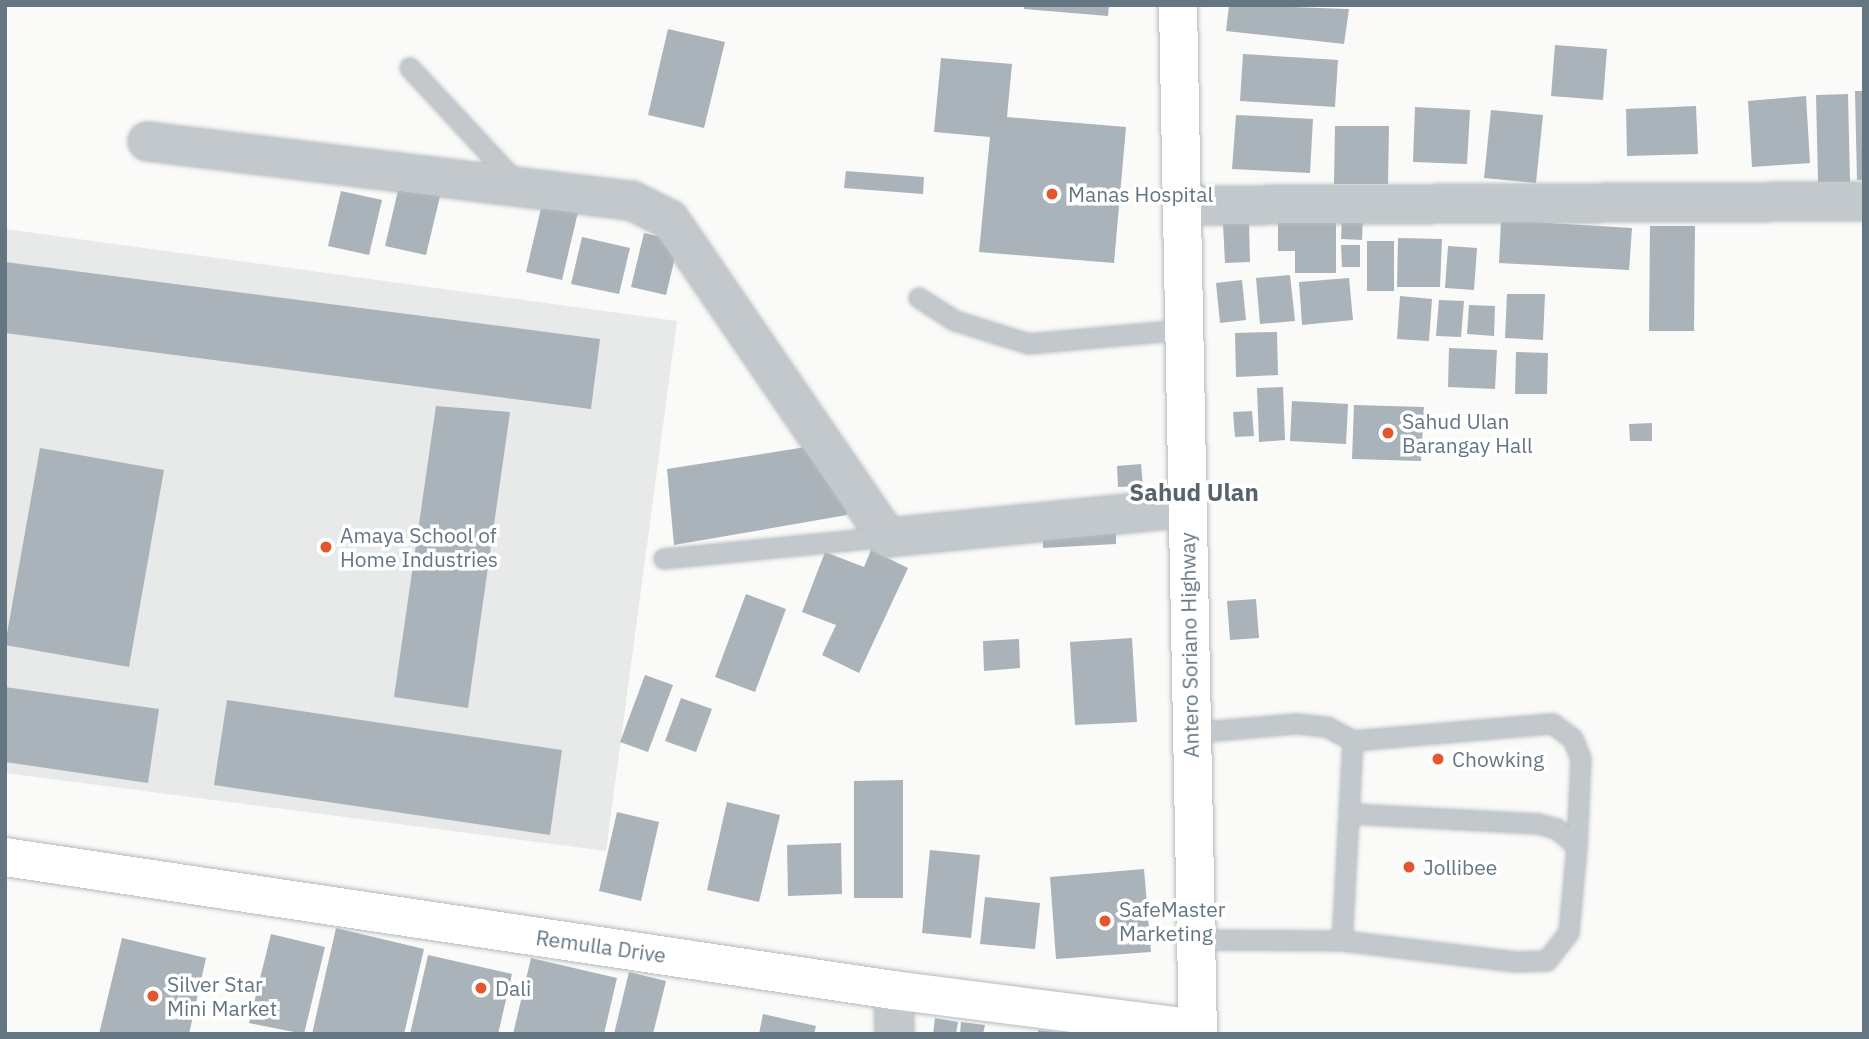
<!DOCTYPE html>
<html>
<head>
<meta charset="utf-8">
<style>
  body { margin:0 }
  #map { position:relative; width:1869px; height:1039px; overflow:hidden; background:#fafaf8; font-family:"IBM Plex Sans",sans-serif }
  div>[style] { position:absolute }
  .built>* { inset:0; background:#e8e9e9 }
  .building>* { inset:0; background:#aab3b9 }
  .roads { filter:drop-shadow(0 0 2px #b3babf) drop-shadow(0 0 2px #b3babf) }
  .service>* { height:18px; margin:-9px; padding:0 9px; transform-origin:9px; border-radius:9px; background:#c3c8cc }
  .minor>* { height:37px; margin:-18.5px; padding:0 18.5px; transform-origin:18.5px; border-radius:18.5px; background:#c3c8cc }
  .secondary>* { height:38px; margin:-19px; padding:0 19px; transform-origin:19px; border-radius:19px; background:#fff }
  .primary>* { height:38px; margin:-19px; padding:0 19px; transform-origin:19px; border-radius:19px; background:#fff }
  .dots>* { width:19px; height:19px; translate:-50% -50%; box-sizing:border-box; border:4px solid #fff; border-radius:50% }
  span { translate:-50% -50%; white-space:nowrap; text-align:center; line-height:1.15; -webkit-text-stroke:7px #fff; paint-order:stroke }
  .poi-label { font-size:21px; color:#657683 }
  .left { translate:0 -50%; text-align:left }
  .street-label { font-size:21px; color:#657683 }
  .quarter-label { font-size:24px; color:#57646e; font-weight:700 }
  .frame { position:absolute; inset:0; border:7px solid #657683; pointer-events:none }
</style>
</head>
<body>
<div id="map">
  <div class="built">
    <i style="clip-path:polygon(5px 229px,677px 321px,606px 851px,5px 773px)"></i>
  </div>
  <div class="building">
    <i style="clip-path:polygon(1024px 5px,1109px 5px,1108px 16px,1024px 9px)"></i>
    <i style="clip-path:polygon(1229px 5px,1349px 9px,1344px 44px,1226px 31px)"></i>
    <i style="clip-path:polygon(668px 29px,725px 42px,704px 128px,648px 115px)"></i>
    <i style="clip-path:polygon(1555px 45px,1607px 49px,1603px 100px,1551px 96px)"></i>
    <i style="clip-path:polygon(1243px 54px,1338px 60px,1335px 107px,1240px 101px)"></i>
    <i style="clip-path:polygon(941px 58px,1012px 64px,1007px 117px,1126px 127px,1114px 263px,979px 252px,990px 137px,934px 132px)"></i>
    <i style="clip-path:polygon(1855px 91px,1864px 91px,1864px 180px,1857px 180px)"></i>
    <i style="clip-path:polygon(1848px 94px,1850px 182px,1818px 182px,1816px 95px)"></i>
    <i style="clip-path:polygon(1806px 96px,1810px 163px,1752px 167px,1748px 101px)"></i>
    <i style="clip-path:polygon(1696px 106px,1698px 154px,1627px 156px,1626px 109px)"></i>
    <i style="clip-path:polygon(1415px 107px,1470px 110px,1467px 164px,1413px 162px)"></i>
    <i style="clip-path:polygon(1491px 110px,1543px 115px,1536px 183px,1484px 178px)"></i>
    <i style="clip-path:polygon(1236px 115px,1313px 119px,1310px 173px,1232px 169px)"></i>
    <i style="clip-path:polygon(1335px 126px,1389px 126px,1388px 184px,1334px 184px)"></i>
    <i style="clip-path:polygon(846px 171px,924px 177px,923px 194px,844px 188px)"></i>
    <i style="clip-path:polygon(400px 182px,441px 192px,426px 255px,385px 246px)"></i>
    <i style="clip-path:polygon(341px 191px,382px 200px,369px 255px,328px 246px)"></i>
    <i style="clip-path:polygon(543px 200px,579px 208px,562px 280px,526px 272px)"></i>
    <i style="clip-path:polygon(1336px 215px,1336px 273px,1295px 273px,1295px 251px,1278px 251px,1278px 216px)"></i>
    <i style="clip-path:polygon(1342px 216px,1363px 216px,1362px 240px,1341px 239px)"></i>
    <i style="clip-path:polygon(1501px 220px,1632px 228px,1629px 270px,1499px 263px)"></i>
    <i style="clip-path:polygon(1249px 223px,1250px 262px,1225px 263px,1223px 224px)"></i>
    <i style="clip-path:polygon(1650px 226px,1695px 226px,1694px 331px,1649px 331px)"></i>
    <i style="clip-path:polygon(644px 233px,679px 241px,666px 295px,631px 287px)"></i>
    <i style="clip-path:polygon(582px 237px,630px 248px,619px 294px,571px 284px)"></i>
    <i style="clip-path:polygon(1398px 238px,1442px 239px,1440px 287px,1397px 287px)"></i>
    <i style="clip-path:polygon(1367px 241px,1394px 241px,1394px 291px,1367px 291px)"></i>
    <i style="clip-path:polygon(1341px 245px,1360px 245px,1360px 267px,1342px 267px)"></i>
    <i style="clip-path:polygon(1448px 246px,1477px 248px,1474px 290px,1445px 288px)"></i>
    <i style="clip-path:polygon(5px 262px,600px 339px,591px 409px,5px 333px)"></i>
    <i style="clip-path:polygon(1290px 275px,1295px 321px,1260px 324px,1256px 278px)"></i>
    <i style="clip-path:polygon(1349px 278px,1353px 320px,1302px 325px,1299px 282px)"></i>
    <i style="clip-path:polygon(1242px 280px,1246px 320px,1220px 323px,1216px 283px)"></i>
    <i style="clip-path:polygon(1507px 294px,1545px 294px,1543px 340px,1505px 338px)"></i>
    <i style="clip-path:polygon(1400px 296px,1432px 299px,1429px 341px,1397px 339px)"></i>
    <i style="clip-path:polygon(1439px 300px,1464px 301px,1461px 337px,1436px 336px)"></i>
    <i style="clip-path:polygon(1469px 305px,1495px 306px,1494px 336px,1467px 334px)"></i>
    <i style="clip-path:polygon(1277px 332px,1278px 375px,1236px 377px,1235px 333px)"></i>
    <i style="clip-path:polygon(1449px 348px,1497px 350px,1495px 389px,1448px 387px)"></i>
    <i style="clip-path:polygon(1516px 352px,1548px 353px,1547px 394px,1515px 394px)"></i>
    <i style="clip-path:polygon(1283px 387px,1285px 440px,1259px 442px,1257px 388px)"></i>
    <i style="clip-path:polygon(1292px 401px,1348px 404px,1346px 444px,1290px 441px)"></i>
    <i style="clip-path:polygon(1354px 405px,1424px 407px,1421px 461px,1352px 459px)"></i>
    <i style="clip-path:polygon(436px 406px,510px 412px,468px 708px,394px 697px)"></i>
    <i style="clip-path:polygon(1252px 411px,1254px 436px,1235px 437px,1233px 412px)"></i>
    <i style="clip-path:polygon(1652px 423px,1652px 441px,1630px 441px,1629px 424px)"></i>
    <i style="clip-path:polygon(806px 447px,847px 497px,847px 515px,674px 545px,667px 469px)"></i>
    <i style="clip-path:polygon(40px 448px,164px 470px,129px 667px,5px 645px)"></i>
    <i style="clip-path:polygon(1141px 464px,1143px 486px,1118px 487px,1117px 466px)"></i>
    <i style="clip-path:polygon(1116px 529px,1116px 544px,1043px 548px,1043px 533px)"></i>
    <i style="clip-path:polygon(871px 550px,908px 568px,859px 673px,822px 655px,836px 625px,802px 612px,825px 552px,864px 567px)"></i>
    <i style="clip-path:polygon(746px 594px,786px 609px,755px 692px,715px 677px)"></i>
    <i style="clip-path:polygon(1256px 599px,1259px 638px,1230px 640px,1227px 601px)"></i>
    <i style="clip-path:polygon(1132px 638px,1137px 722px,1075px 725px,1070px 642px)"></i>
    <i style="clip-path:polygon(1019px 639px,1020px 668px,984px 671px,983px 641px)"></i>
    <i style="clip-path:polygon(645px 675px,673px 685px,648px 752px,620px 742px)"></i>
    <i style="clip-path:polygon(5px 687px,159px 709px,148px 783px,5px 762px)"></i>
    <i style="clip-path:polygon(681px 698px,712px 709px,696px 752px,665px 741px)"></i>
    <i style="clip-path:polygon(227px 700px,562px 750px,550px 835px,214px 785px)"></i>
    <i style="clip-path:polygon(903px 780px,903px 898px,854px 898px,854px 781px)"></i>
    <i style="clip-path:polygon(727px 802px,780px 815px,759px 902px,707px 890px)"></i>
    <i style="clip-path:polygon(617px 812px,659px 822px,641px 901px,599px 891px)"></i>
    <i style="clip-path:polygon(841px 843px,842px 894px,788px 896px,787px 845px)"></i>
    <i style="clip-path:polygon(930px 850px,980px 855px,971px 938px,922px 933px)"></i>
    <i style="clip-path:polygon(1144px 869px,1151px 952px,1056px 959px,1050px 877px)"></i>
    <i style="clip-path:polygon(985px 897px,1040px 903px,1035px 949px,980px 944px)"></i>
    <i style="clip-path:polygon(336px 928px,424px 949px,404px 1034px,312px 1034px)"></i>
    <i style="clip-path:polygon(271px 934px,325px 947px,304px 1034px,249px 1023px)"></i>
    <i style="clip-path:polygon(122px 938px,206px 958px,189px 1034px,99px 1034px)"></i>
    <i style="clip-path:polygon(428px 955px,512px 974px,498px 1034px,410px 1034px)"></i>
    <i style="clip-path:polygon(531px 958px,617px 978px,604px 1034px,513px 1034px)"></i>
    <i style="clip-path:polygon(629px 972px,666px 981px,653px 1034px,614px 1034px)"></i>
    <i style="clip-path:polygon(763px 1014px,816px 1026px,814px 1034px,759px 1034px)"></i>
    <i style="clip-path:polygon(935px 1018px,958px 1022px,956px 1034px,933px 1034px)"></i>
    <i style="clip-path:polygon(961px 1022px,985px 1025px,983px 1034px,960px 1034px)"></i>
    <i style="clip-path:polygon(1038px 1030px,1057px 1032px,1057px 1034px,1038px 1034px)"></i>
  </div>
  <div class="roads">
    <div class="service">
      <i style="left:410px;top:68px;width:156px;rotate:47.1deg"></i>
      <i style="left:919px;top:298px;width:43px;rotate:32.6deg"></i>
      <i style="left:955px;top:321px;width:77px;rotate:17.3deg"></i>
      <i style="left:1029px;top:344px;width:155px;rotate:-5.2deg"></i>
      <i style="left:664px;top:559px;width:224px;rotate:-5.6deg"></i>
      <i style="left:1192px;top:733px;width:105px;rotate:-4.9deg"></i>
      <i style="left:1297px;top:724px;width:30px;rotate:6deg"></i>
      <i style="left:1327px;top:727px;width:30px;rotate:28deg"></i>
      <i style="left:1353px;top:741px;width:200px;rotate:93.1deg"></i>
      <i style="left:1353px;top:741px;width:201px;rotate:-4.9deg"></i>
      <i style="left:1553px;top:724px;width:25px;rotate:37deg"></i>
      <i style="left:1573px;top:739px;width:22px;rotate:68deg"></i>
      <i style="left:1581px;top:759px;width:87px;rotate:92.6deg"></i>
      <i style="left:1196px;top:940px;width:146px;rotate:0.4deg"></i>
      <i style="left:1342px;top:941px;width:175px;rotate:6.9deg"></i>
      <i style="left:1516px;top:962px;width:31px;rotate:-2deg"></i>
      <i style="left:1547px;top:961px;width:36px;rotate:-52deg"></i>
      <i style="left:1569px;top:933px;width:87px;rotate:-84.7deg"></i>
      <i style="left:1577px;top:846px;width:26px;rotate:-140deg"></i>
      <i style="left:1557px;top:829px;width:20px;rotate:-165deg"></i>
      <i style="left:1538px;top:824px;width:187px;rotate:-176.9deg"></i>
    </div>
    <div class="minor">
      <i style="left:147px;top:141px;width:488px;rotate:7deg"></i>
      <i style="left:631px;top:200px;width:42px;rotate:26.6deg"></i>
      <i style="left:669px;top:219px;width:386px;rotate:55.6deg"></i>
      <i style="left:887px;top:537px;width:301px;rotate:-5.7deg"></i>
      <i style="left:1181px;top:205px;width:683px;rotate:-0.34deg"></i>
      <i style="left:893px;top:990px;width:44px;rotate:88.7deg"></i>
    </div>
    <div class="secondary">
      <i style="left:5px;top:857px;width:898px;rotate:8.52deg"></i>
      <i style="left:893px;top:990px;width:307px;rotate:7.3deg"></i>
    </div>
    <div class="primary">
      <i style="left:1178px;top:5px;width:1029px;rotate:88.89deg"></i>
    </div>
  </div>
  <div class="dots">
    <i style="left:1052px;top:194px;background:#e4572e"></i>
    <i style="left:1388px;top:433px;background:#e4572e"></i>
    <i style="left:326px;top:547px;background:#e4572e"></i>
    <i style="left:1438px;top:759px;background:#e4572e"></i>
    <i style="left:1409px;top:867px;background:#e4572e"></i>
    <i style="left:1105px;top:921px;background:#e4572e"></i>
    <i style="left:481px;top:988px;background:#e4572e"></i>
    <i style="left:153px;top:996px;background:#e4572e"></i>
  </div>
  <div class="poi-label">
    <span class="left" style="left:1068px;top:194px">Manas Hospital</span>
    <span class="left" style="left:1402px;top:433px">Sahud Ulan<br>Barangay Hall</span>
    <span class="left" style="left:340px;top:547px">Amaya School of<br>Home Industries</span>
    <span class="left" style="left:1452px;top:759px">Chowking</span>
    <span class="left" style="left:1423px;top:867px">Jollibee</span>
    <span class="left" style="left:1119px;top:921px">SafeMaster<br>Marketing</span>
    <span class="left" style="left:167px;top:996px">Silver Star<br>Mini Market</span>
    <span class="left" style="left:495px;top:988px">Dali</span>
  </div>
  <div class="street-label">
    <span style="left:1189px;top:645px;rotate:-91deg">Antero Soriano Highway</span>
    <span style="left:601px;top:946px;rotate:8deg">Remulla Drive</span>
  </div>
  <div class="quarter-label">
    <span style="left:1194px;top:493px">Sahud Ulan</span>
  </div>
  <div class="frame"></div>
</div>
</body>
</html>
